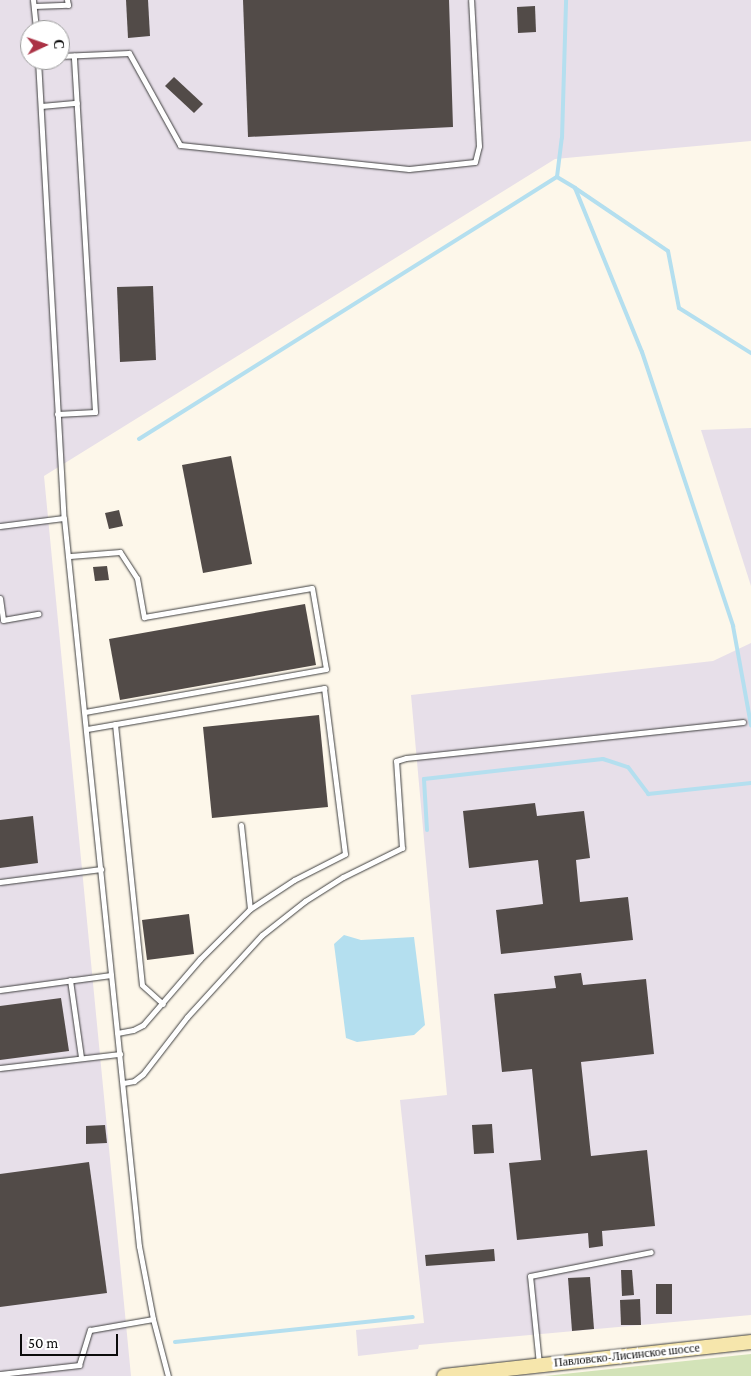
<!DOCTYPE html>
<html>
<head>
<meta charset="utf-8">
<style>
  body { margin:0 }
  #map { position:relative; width:751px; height:1376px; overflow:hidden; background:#fdf7ea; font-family:"Crimson Pro",serif }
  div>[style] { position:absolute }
  .industrial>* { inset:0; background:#e7dfe9 }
  .green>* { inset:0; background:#d3e3b8 }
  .water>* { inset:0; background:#b4dfef }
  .stream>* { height:4px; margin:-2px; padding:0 2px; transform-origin:2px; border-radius:2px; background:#b4dfef }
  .building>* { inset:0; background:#524b48 }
  .roads { filter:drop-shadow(0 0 1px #3e3e3e) drop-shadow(0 0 1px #3e3e3e) }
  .service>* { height:5px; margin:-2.5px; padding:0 2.5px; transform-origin:2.5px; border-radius:2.5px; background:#fff }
  .secondary>* { height:14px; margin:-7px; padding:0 7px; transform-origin:7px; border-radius:7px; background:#f6e6ac }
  span { translate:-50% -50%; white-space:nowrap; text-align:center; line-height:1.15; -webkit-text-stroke:5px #fff; paint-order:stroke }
  .street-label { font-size:12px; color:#0b0b0b }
  .north { position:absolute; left:20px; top:20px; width:50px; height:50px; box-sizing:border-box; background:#fff; border:1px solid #9d9d9d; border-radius:50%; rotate:87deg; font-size:14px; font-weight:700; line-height:20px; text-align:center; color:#0b0b0b }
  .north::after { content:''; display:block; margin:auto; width:18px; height:22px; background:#ab3245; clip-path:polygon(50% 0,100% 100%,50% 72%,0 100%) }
  .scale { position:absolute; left:20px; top:1334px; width:98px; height:22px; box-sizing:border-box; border:2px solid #0b0b0b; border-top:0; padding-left:6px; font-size:15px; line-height:18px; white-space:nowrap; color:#0b0b0b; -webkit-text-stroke:4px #fff; paint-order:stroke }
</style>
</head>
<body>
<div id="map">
  <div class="industrial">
    <i style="clip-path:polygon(evenodd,0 0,751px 0,751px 141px,555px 159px,44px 476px,131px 1376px,0 1376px,0 0,30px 30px,60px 30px,60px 60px,30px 60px,30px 30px)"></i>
    <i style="clip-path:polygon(751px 428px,751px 586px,701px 430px)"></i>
    <i style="clip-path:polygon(751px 643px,751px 1315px,419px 1345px,418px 1349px,358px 1356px,356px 1330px,424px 1323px,400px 1100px,447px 1095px,411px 695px,713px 661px)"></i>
  </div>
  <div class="green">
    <i style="clip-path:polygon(751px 1354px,751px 1376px,545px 1376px)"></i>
  </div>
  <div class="water">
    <i style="clip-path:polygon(344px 935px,361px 940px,414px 937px,425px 1025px,414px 1035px,357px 1042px,346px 1038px,334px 944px)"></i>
  </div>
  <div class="stream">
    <i style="left:557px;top:177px;width:39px;rotate:-83deg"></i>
    <i style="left:562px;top:138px;width:138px;rotate:-88.3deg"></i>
    <i style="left:575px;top:188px;width:112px;rotate:34.1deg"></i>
    <i style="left:668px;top:251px;width:58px;rotate:79.1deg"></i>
    <i style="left:679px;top:308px;width:85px;rotate:32deg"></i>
    <i style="left:139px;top:439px;width:493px;rotate:-32.1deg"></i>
    <i style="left:557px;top:177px;width:21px;rotate:31deg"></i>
    <i style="left:575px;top:188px;width:177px;rotate:67.8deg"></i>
    <i style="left:642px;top:352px;width:289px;rotate:71.6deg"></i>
    <i style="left:733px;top:626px;width:101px;rotate:79.7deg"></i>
    <i style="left:427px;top:830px;width:51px;rotate:-93.4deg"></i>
    <i style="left:424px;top:779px;width:180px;rotate:-6.4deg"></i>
    <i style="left:603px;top:759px;width:26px;rotate:18deg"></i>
    <i style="left:628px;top:767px;width:34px;rotate:53deg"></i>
    <i style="left:648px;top:794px;width:104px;rotate:-6.1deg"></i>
    <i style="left:175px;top:1342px;width:239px;rotate:-6deg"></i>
  </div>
  <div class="building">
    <i style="clip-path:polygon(126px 0,148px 0,150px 36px,128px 38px)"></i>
    <i style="clip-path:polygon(243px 0,449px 0,453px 127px,248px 137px)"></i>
    <i style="clip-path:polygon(535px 6px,536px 32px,518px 33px,517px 7px)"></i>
    <i style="clip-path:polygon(174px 77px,203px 104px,194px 113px,165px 86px)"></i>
    <i style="clip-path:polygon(153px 286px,156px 360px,120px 362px,117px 287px)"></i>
    <i style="clip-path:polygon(231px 456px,252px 564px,203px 573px,182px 465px)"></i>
    <i style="clip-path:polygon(119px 510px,123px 526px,109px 529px,105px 513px)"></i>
    <i style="clip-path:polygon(107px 566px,109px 580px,95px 581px,93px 567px)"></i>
    <i style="clip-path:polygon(305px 604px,316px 665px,120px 700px,109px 639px)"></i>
    <i style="clip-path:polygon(319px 715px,328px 807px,212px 818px,203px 727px)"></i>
    <i style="clip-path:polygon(535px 803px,537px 816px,584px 811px,590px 858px,576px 860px,580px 902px,628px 897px,633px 940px,501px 954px,496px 910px,543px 904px,538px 860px,469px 868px,463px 811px)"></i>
    <i style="clip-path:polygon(33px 816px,38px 863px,0 868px,0 820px)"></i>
    <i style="clip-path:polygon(189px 914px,194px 954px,147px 960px,142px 920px)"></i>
    <i style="clip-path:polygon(581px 973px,583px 985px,646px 979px,654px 1054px,581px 1062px,591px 1156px,647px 1150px,655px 1226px,602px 1231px,603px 1246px,589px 1248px,588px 1233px,517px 1240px,509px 1163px,541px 1160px,532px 1069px,502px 1072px,494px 994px,556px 988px,554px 976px)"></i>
    <i style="clip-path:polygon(61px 998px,69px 1051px,0 1060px,0 1006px)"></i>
    <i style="clip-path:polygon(492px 1124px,494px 1153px,474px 1154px,472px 1125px)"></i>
    <i style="clip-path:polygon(105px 1125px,107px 1143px,86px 1144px,86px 1126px)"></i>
    <i style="clip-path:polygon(89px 1162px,107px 1293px,0 1307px,0 1174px)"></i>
    <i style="clip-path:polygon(494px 1249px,495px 1261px,426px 1266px,425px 1255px)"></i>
    <i style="clip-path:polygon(621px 1270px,632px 1270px,634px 1295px,622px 1296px)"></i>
    <i style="clip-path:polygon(590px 1277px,594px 1329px,572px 1331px,568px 1278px)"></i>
    <i style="clip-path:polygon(656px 1284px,672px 1284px,672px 1314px,656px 1314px)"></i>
    <i style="clip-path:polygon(640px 1299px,641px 1325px,621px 1325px,620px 1300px)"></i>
  </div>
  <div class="roads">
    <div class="service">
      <i style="left:33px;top:0;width:30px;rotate:84deg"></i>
      <i style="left:34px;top:6px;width:34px;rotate:-2deg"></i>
      <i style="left:68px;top:5px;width:5px;rotate:-101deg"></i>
      <i style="left:60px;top:56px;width:69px;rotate:-2.5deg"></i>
      <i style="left:129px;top:53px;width:105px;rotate:61deg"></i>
      <i style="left:180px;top:145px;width:230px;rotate:6deg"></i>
      <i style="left:409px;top:169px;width:66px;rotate:-6.1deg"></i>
      <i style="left:475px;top:162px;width:16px;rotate:-76deg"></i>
      <i style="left:479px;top:146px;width:146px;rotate:-93.1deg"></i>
      <i style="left:38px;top:60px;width:459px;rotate:86.8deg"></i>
      <i style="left:64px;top:518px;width:732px;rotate:84.12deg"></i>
      <i style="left:139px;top:1246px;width:74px;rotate:79.1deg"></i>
      <i style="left:153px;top:1319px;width:59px;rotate:75.3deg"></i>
      <i style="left:41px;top:106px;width:36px;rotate:-5deg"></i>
      <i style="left:57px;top:414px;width:38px;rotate:-3deg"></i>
      <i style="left:95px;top:412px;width:357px;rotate:-93.4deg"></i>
      <i style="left:0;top:526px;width:64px;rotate:-7.1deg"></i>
      <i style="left:70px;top:556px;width:50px;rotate:-4.6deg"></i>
      <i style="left:120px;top:552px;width:31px;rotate:57deg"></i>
      <i style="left:137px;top:578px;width:40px;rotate:80deg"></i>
      <i style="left:144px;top:617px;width:170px;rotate:-9.8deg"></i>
      <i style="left:312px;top:588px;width:82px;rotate:80.2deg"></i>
      <i style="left:326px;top:669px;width:245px;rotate:169.9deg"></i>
      <i style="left:0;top:598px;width:22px;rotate:82deg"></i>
      <i style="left:3px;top:620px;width:36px;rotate:-10deg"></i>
      <i style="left:115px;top:724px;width:262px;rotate:84.1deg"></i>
      <i style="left:142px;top:985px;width:28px;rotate:42deg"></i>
      <i style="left:87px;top:729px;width:241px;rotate:-9.8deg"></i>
      <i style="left:324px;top:688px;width:167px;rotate:82.8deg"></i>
      <i style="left:345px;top:854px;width:57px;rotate:153deg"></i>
      <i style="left:294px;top:880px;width:53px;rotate:146.6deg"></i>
      <i style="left:250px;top:909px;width:71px;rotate:135deg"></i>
      <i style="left:200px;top:959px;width:87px;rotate:130.8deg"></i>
      <i style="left:143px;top:1025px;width:11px;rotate:153deg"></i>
      <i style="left:133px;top:1030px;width:16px;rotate:169deg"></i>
      <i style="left:241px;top:825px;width:84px;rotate:83.9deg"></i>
      <i style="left:0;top:882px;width:102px;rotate:-7.3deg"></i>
      <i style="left:70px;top:980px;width:78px;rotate:81.9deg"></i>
      <i style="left:0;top:990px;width:112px;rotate:-7.7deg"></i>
      <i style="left:0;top:1068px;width:121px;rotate:-6.7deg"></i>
      <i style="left:123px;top:1083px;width:11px;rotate:-10deg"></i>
      <i style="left:134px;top:1081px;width:11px;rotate:-38deg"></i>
      <i style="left:143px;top:1074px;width:72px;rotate:-52.3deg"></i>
      <i style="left:187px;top:1017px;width:111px;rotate:-47.6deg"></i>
      <i style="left:262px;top:935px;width:55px;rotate:-38.3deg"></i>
      <i style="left:305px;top:901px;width:45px;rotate:-32.3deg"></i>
      <i style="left:343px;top:877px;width:66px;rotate:-26.2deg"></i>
      <i style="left:402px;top:848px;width:87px;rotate:-93.9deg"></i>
      <i style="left:396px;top:761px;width:10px;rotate:-17deg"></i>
      <i style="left:406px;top:758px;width:339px;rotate:-6.1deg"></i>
      <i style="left:539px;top:1364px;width:88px;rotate:-95.8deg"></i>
      <i style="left:530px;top:1276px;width:123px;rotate:-11.2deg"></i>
      <i style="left:0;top:1374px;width:80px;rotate:-6.5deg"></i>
      <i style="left:79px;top:1365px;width:37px;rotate:-73deg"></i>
      <i style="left:90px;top:1330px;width:64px;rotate:-9.9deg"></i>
    </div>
    <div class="secondary">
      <i style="left:444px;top:1376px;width:309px;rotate:-6.3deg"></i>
    </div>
  </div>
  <div class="street-label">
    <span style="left:627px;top:1356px;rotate:-6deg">Павловско-Лисинское шоссе</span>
  </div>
  <div class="north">С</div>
  <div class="scale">50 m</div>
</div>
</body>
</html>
